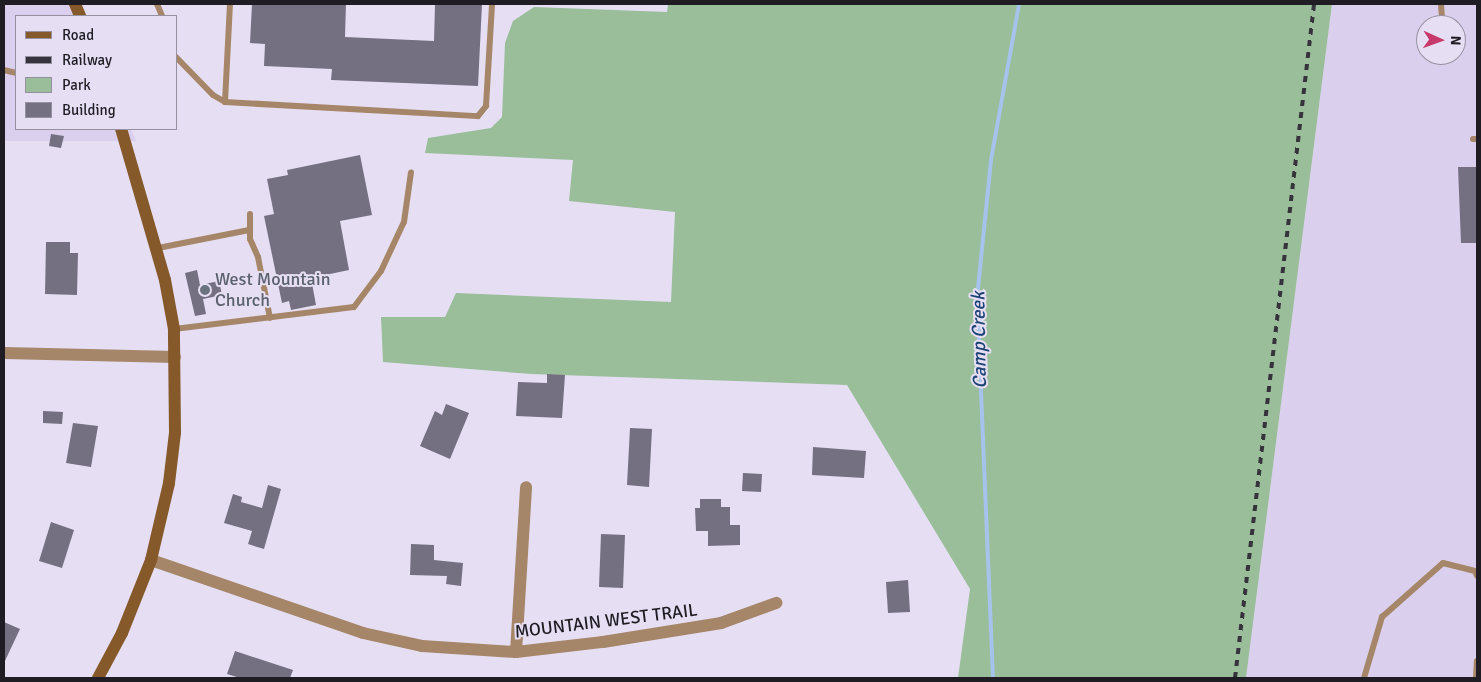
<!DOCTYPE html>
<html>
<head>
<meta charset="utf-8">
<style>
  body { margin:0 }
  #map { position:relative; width:1481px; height:682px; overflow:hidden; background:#e6dff4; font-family:Signika,sans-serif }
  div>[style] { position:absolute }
  .built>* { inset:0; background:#dad0ed }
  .green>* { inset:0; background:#9abd9a }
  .stream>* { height:4px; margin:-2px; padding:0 2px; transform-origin:2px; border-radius:2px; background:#a6c3eb }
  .building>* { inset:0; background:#756f82 }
  .lane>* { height:6px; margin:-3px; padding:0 3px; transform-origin:3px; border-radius:3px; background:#a68669 }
  .street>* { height:12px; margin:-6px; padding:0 6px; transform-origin:6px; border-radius:6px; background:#a68669 }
  .secondary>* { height:12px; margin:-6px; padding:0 6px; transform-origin:6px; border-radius:6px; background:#86592b }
  .rail>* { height:4px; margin-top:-2px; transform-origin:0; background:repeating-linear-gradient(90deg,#36333c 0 6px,transparent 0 12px) }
  .dots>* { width:14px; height:14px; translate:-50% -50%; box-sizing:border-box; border:2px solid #e6dff4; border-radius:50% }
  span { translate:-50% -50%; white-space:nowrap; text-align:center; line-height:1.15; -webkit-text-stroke:4px #e6dff4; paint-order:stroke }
  .worship-label { font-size:18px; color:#5b616d }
  .left { translate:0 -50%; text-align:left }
  .street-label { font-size:18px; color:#1f1c24 }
  .water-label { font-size:19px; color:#1d4374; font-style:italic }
  .frame { position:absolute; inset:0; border:5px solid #1f1c24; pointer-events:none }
  .legend { position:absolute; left:15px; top:15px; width:162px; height:115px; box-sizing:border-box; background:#e6dff4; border:1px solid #9691a1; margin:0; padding:6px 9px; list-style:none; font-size:15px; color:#1f1c24 }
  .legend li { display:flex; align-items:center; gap:10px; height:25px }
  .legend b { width:25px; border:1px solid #9691a1 }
  .north { position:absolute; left:1416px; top:15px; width:50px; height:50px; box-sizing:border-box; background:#e6dff4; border:1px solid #9691a1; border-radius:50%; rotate:92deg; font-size:14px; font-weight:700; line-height:20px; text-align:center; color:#1f1c24 }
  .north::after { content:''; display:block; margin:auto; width:18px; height:22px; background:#c6396a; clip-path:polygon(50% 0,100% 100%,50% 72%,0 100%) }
</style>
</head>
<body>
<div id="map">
  <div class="built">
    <i style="clip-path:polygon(4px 4px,81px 4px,86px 16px,16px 16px,16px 129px,131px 129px,136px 141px,4px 141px)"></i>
    <i style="clip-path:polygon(evenodd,1332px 4px,1477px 4px,1477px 678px,1246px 678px,1332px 4px,1426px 25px,1456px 25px,1456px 55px,1426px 55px,1426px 25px)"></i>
  </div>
  <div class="green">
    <i style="clip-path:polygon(668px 4px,1332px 4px,1246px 678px,958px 678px,970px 589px,847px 385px,531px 374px,383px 362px,381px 317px,445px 317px,456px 293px,671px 302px,675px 212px,569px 201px,573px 160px,425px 153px,428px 138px,491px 128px,502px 117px,505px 43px,513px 21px,534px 7px,667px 12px)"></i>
  </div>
  <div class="stream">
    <i style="left:993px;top:678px;width:380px;rotate:-92.4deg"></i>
    <i style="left:977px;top:298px;width:139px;rotate:-84.2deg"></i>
    <i style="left:991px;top:160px;width:158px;rotate:-79.8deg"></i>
  </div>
  <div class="building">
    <i style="clip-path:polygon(252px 4px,346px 4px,345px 37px,434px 41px,435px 4px,482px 4px,478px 86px,331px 80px,332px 69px,264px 66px,265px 44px,250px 43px)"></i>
    <i style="clip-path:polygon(51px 134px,64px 136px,61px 148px,49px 146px)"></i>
    <i style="clip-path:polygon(360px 155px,372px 215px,340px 221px,349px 270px,311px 278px,316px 305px,291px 310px,289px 301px,282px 303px,264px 216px,274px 214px,267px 179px,288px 175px,287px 170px)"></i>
    <i style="clip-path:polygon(1458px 167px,1477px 167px,1477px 243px,1461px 243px)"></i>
    <i style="clip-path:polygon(46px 242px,70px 242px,70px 253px,78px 253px,77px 295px,45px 294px)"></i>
    <i style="clip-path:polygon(197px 270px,200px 285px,219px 281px,222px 295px,203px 299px,206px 314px,195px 316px,185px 273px)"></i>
    <i style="clip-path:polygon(547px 374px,565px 375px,562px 418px,516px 416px,518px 382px,547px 383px)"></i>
    <i style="clip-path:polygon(446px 404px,469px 413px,450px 459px,420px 446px,435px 411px,442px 415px)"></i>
    <i style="clip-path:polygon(43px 411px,63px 412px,62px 424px,43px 423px)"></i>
    <i style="clip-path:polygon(73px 423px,98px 426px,91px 467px,66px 463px)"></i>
    <i style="clip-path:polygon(630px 428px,652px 429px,649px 487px,627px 485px)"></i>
    <i style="clip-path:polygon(813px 447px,866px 451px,864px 478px,812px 475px)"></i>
    <i style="clip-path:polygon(743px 473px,762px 474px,761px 492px,742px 491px)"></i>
    <i style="clip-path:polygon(268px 485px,281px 489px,264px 549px,248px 544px,252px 531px,224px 523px,233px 494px,242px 497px,241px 502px,262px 508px)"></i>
    <i style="clip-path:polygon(700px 499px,721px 499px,721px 507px,730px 507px,730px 525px,740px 525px,740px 545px,708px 546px,708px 531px,696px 531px,695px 508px,700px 508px)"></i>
    <i style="clip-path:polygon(51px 522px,74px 530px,62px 568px,39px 561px)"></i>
    <i style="clip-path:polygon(601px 534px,625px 535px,623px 588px,599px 587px)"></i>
    <i style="clip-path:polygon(411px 544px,434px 545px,434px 560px,463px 563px,461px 586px,446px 584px,447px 576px,410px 575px)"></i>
    <i style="clip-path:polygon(908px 580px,910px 612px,888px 613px,886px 582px)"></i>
    <i style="clip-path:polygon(4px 622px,20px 629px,4px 663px)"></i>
    <i style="clip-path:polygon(235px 651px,293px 670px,290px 678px,240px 678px,227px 674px)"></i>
  </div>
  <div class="lane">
    <i style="left:157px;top:4px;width:13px;rotate:67deg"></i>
    <i style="left:1441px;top:4px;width:13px;rotate:86deg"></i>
    <i style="left:176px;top:57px;width:53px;rotate:45.8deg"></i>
    <i style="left:213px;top:95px;width:14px;rotate:30deg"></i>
    <i style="left:225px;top:102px;width:253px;rotate:3.2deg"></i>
    <i style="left:478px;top:116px;width:13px;rotate:-51deg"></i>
    <i style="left:486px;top:106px;width:102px;rotate:-86.6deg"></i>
    <i style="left:4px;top:70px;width:12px;rotate:14deg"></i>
    <i style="left:225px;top:102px;width:98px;rotate:-87.1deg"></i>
    <i style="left:1473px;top:139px;width:4px"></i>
    <i style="left:250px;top:214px;width:25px;rotate:90deg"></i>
    <i style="left:250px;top:239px;width:20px;rotate:66deg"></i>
    <i style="left:258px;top:257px;width:62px;rotate:78.9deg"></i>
    <i style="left:158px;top:248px;width:93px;rotate:-11.2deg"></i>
    <i style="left:174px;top:329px;width:181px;rotate:-7deg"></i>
    <i style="left:354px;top:307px;width:45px;rotate:-53.1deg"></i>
    <i style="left:381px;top:271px;width:54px;rotate:-64.9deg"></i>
    <i style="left:404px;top:222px;width:50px;rotate:-82deg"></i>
    <i style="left:1364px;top:678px;width:64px;rotate:-73.6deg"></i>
    <i style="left:1382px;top:617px;width:81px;rotate:-41.5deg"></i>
    <i style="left:1443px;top:563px;width:33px;rotate:14deg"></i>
    <i style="left:1475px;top:571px;width:5px;rotate:68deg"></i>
    <i style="left:1476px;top:678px;width:17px;rotate:-87deg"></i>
  </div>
  <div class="street">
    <i style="left:4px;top:353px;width:171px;rotate:1.3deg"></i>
    <i style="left:151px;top:560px;width:224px;rotate:19deg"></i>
    <i style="left:363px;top:633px;width:60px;rotate:12.4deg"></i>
    <i style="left:422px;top:646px;width:94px;rotate:3.7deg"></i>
    <i style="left:516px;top:652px;width:88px;rotate:-6.6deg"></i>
    <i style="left:603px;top:642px;width:120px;rotate:-9.1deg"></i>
    <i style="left:721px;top:623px;width:59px;rotate:-20deg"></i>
    <i style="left:516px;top:652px;width:165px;rotate:-86.5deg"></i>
  </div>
  <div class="secondary">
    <i style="left:75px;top:4px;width:13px;rotate:67deg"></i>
    <i style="left:98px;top:678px;width:51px;rotate:-61.9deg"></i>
    <i style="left:122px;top:633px;width:79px;rotate:-68.3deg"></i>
    <i style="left:151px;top:560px;width:79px;rotate:-76.8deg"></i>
    <i style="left:169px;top:483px;width:50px;rotate:-83.2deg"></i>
    <i style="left:175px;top:433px;width:104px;rotate:-90.6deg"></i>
    <i style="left:174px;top:329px;width:50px;rotate:-100.4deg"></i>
    <i style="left:165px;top:280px;width:157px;rotate:-106.2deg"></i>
  </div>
  <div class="rail">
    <i style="left:1235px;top:678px;width:679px;rotate:-83.31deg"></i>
  </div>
  <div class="dots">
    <i style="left:205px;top:290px;background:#6b7280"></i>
  </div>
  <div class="worship-label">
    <span class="left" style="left:215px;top:290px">West Mountain<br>Church</span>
  </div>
  <div class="street-label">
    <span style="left:606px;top:621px;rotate:-7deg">MOUNTAIN WEST TRAIL</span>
  </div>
  <div class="water-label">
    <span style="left:980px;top:340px;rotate:-91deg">Camp Creek</span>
  </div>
  <div class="frame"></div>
  <ul class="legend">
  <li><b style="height:6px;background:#86592b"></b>Road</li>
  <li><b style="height:6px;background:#36333c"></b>Railway</li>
  <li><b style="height:14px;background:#9abd9a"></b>Park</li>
  <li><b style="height:14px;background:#756f82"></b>Building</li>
  </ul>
  <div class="north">N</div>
</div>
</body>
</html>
